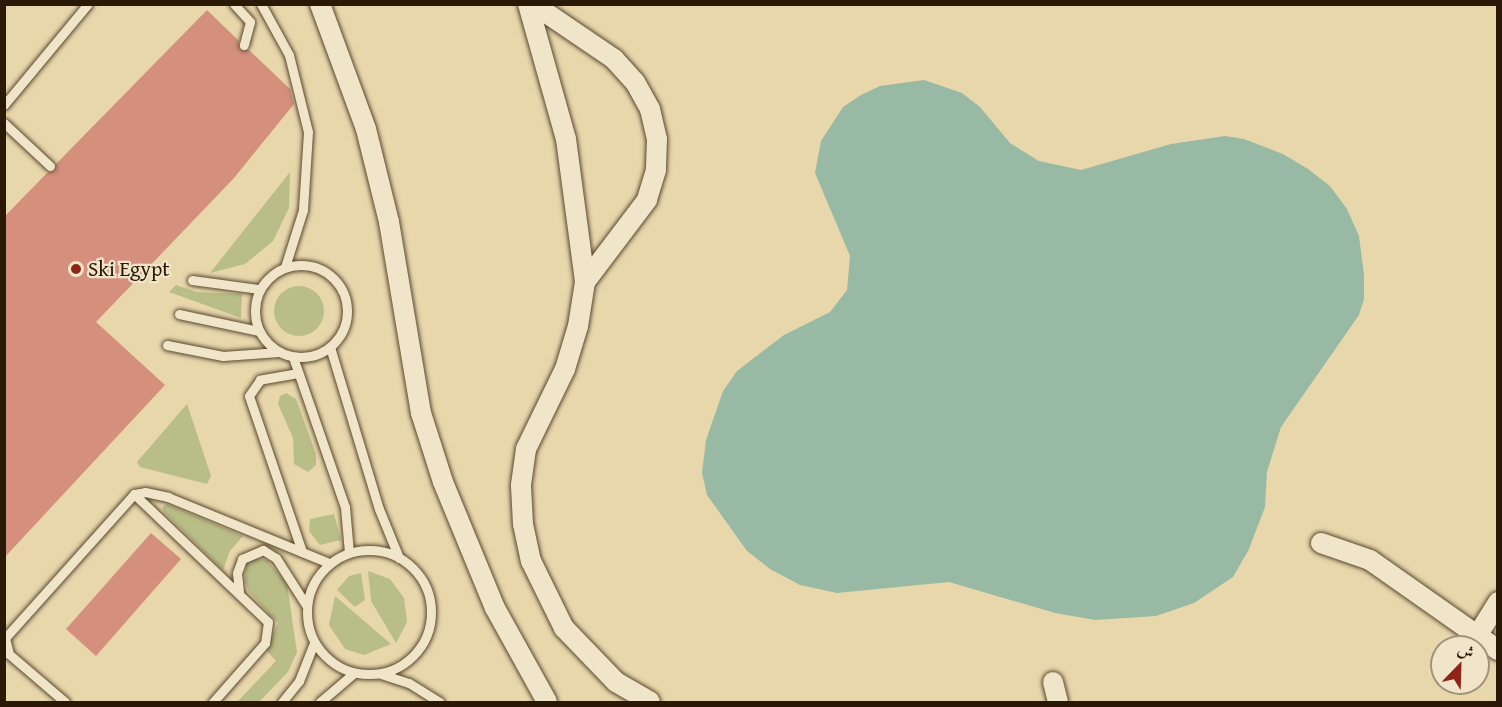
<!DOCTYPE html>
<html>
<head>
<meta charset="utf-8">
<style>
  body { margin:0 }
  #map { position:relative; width:1502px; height:707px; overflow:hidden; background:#e8d7ab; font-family:"Gentium Book Plus",Amiri,serif }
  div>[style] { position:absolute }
  .green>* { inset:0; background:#b9bd87 }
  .round { border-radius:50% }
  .water>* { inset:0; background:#98baa5 }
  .building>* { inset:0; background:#d48f7d }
  .roads { filter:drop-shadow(0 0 2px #5a4830) drop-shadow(0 0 2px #5a4830) }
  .service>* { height:9px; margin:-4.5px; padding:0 4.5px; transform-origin:4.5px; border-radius:4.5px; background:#f0e5c8 }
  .service>.ring { margin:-4.5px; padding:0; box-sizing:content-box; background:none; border:9px solid #f0e5c8; border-radius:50% }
  .minor>* { height:20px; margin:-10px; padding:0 10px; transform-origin:10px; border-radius:10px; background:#f0e5c8 }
  .dots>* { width:16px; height:16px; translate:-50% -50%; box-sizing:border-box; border:3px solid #f0e5c8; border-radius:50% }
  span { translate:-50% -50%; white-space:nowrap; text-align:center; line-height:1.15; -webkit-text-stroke:4.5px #f0e5c8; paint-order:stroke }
  .poi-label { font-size:21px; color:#2a1907 }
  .left { translate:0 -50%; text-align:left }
  .frame { position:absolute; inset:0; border:6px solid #2a1907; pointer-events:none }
  .north { position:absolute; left:1430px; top:635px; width:60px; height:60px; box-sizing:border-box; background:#f0e5c8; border:2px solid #a1937b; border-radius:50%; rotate:23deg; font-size:16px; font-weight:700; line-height:24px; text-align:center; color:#2a1907 }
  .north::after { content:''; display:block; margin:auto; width:21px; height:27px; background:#8f2418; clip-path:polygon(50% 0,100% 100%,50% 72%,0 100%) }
</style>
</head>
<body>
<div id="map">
  <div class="green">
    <i style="clip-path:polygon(290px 172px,289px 208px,273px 241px,245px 264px,210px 273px)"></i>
    <i style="clip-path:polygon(176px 285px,197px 292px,242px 294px,241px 318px,169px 292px)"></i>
    <i class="round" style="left:274px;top:286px;width:50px;height:50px"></i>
    <i style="clip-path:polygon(286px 393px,296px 399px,316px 454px,316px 465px,308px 472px,294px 464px,293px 438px,278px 404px,280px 396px)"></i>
    <i style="clip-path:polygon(187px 404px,211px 476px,207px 484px,140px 467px,137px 462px)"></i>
    <i style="clip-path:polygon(167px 504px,243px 536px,230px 551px,223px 570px,164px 512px,162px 507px)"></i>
    <i style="clip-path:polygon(334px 514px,341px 540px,320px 545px,309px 531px,310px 519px)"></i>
    <i style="clip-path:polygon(253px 558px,267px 560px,287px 584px,297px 652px,288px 672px,259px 702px,237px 702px,276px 661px,266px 650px,278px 623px,249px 592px,245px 581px,246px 565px)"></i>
    <i style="clip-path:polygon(368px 571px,390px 579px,404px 598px,407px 622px,396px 643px,371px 601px)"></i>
    <i style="clip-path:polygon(361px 573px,365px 600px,355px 607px,337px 590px,349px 576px)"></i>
    <i style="clip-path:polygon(335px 596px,391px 644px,364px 655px,345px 649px,329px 625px)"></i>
  </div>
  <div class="water">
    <i style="clip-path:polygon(924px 80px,962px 93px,980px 107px,1010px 143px,1039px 161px,1081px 170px,1171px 144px,1225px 136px,1244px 139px,1283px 154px,1308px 169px,1330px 186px,1347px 209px,1359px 236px,1364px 275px,1364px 299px,1359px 315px,1281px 427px,1267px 472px,1265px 507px,1249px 549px,1233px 577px,1194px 603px,1156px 616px,1095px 620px,1055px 613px,949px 582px,837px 593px,800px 585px,770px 569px,747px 551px,707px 495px,702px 473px,706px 440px,723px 391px,737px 371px,784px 335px,830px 312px,847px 290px,850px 256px,815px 173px,821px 141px,843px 107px,861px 95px,880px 86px)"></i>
  </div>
  <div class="building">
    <i style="clip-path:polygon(207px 10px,238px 40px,240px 50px,249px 50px,290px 89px,294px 104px,234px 178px,96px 322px,165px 385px,4px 558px,4px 217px,48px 172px,54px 171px,56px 164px)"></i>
    <i style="clip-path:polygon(151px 533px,181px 559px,96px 656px,66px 629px)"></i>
  </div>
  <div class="roads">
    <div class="service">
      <i style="left:234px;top:4px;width:24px;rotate:48deg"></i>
      <i style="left:250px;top:22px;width:24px;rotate:105deg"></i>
      <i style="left:261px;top:4px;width:58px;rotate:61.2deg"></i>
      <i style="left:289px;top:55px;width:79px;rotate:76.1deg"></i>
      <i style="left:308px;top:132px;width:78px;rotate:93.7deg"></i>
      <i style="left:303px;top:210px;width:60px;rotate:107.5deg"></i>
      <i style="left:4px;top:105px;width:131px;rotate:-50.3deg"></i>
      <i style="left:4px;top:123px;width:63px;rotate:43.1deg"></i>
      <i class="ring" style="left:255px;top:265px;width:83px;height:83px"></i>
      <i style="left:192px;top:280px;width:68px;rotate:7.7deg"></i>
      <i style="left:179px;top:314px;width:82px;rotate:12deg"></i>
      <i style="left:167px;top:345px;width:57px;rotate:11.1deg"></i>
      <i style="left:223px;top:356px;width:56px;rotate:-4.1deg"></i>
      <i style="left:330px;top:347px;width:169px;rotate:73.2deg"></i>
      <i style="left:379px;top:509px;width:53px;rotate:67.8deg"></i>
      <i style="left:293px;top:357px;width:159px;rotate:70.9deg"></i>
      <i style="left:345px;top:507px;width:46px;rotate:85deg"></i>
      <i style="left:298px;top:373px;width:39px;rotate:170deg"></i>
      <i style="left:260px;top:380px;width:19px;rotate:125deg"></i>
      <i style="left:249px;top:396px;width:165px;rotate:71.2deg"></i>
      <i style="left:134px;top:494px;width:185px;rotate:43.7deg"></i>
      <i style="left:268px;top:622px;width:21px;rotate:98deg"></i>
      <i style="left:265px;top:643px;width:79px;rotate:131.4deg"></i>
      <i class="ring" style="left:307px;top:550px;width:115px;height:115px"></i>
      <i style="left:239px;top:592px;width:19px;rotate:-96deg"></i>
      <i style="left:237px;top:573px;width:15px;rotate:-70deg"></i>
      <i style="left:242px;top:559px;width:23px;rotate:-23deg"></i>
      <i style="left:263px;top:550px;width:15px;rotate:32deg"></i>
      <i style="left:276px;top:558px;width:56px;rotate:57.4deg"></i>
      <i style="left:381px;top:674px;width:29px;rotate:18deg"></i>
      <i style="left:409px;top:683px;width:36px;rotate:32deg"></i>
      <i style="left:65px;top:702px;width:74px;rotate:-139.4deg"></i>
      <i style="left:9px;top:654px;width:16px;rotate:-104deg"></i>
      <i style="left:5px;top:638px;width:193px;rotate:-48.1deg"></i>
      <i style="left:134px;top:494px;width:11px;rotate:-10deg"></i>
      <i style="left:145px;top:492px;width:24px;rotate:12deg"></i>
      <i style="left:168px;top:497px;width:174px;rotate:22.3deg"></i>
      <i style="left:282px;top:702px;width:27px;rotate:-51deg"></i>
      <i style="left:299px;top:681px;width:41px;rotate:-68.5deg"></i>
      <i style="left:320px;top:702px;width:45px;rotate:-40.5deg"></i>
    </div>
    <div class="minor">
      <i style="left:320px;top:4px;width:133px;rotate:69.8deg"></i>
      <i style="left:366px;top:129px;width:96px;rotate:76.1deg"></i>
      <i style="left:389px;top:222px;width:194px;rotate:80.5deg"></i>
      <i style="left:421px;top:413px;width:72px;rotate:72.3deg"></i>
      <i style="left:443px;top:482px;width:136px;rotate:67.6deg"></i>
      <i style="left:495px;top:608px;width:107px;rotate:61deg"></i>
      <i style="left:528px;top:4px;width:140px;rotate:74.3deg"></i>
      <i style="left:566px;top:139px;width:144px;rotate:82.4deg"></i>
      <i style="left:585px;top:282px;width:45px;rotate:99deg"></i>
      <i style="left:578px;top:326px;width:45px;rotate:106.8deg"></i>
      <i style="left:565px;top:369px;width:89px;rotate:116deg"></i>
      <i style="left:526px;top:449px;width:37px;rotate:98deg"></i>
      <i style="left:521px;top:486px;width:38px;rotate:87deg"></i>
      <i style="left:523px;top:524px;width:38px;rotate:78deg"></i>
      <i style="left:531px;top:561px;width:75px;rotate:63.8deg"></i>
      <i style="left:564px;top:628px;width:75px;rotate:46.1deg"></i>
      <i style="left:616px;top:682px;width:39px;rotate:30deg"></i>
      <i style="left:533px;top:4px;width:98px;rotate:34.2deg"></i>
      <i style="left:614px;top:59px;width:31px;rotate:48deg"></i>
      <i style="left:635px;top:82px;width:31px;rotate:61deg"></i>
      <i style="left:650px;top:109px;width:31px;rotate:77deg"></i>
      <i style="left:657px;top:139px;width:31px;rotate:92deg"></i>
      <i style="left:656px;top:170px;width:31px;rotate:107deg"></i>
      <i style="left:647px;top:200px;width:103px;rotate:127.1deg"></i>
      <i style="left:1321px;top:543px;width:52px;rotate:19.1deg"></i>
      <i style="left:1370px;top:560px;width:156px;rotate:35.1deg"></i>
      <i style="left:1477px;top:636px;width:40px;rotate:-58deg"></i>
      <i style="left:1053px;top:682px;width:21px;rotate:76deg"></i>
    </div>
  </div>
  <div class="dots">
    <i style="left:76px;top:269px;background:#8f2418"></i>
  </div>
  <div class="poi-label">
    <span class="left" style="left:88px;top:269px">Ski Egypt</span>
  </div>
  <div class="frame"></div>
  <div class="north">ش</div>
</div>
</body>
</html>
